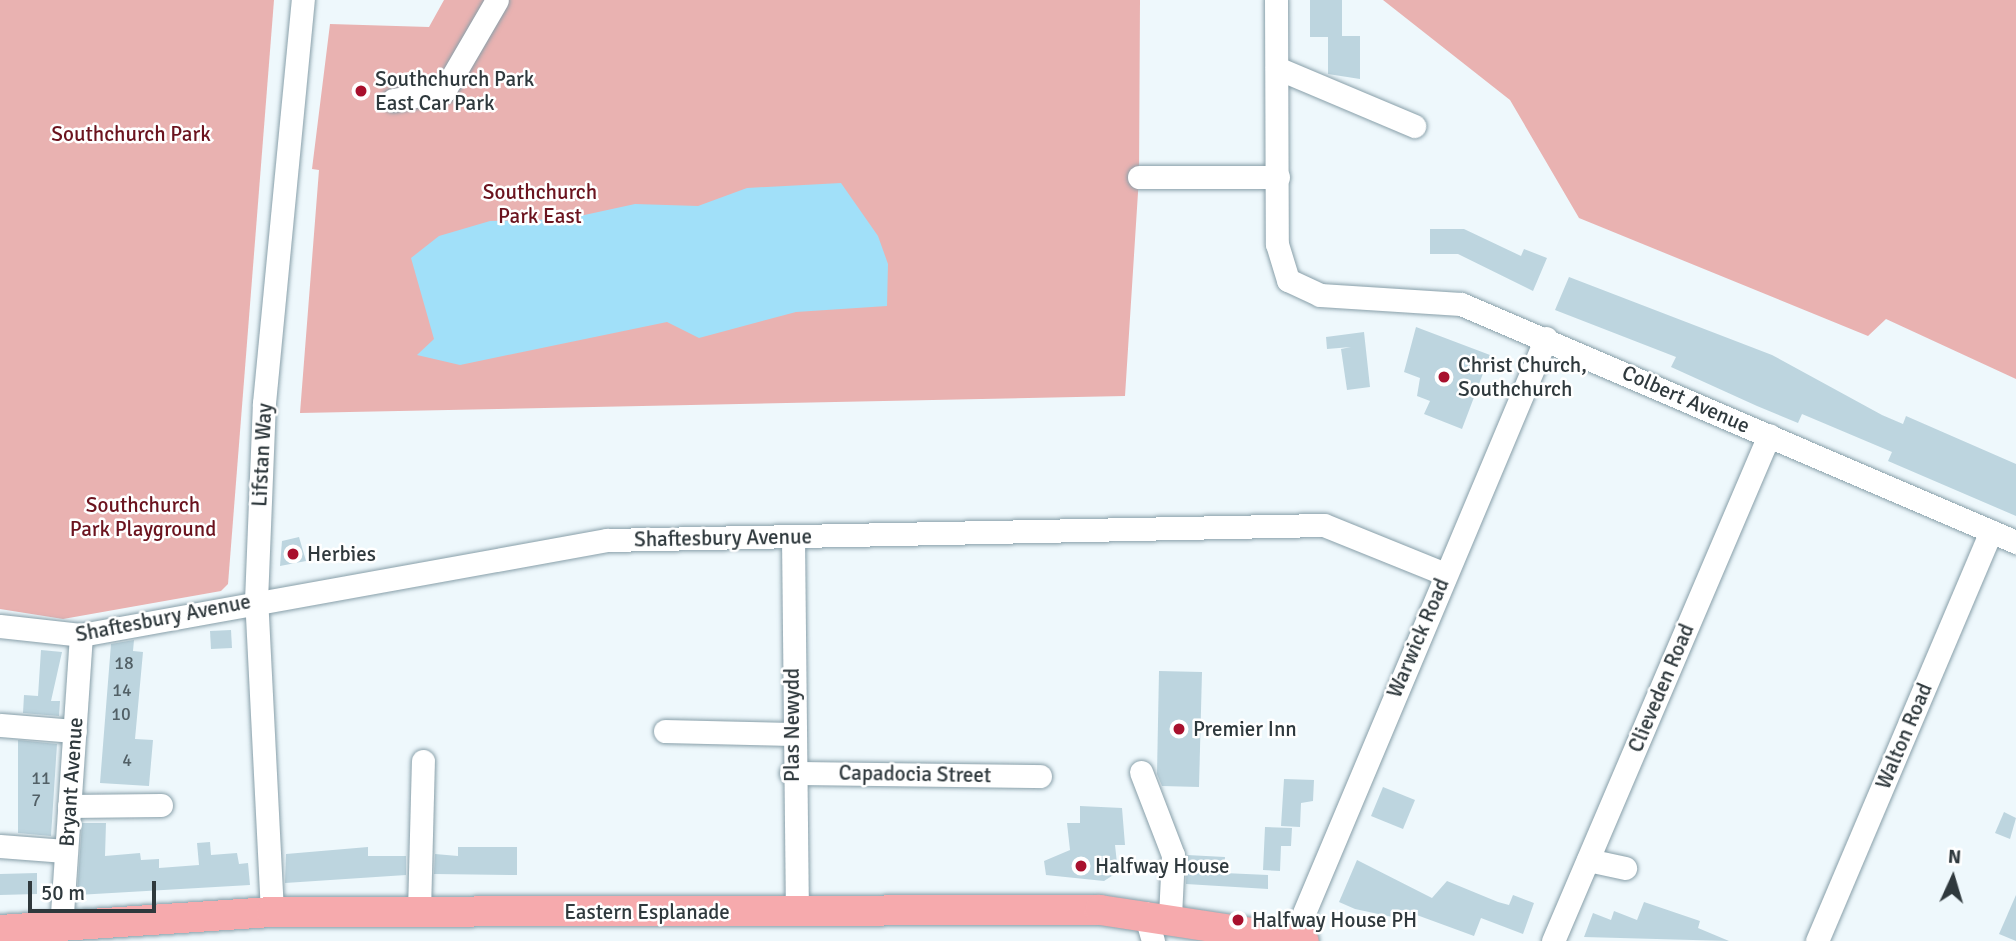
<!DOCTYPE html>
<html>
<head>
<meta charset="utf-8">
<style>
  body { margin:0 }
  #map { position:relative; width:2016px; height:941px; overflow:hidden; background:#eef8fc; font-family:Signika,sans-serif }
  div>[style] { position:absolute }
  .green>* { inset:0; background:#e9b2b1 }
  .water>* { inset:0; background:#a1e0f9 }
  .building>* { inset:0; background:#bdd5df }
  .roads { filter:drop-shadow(0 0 2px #889fa9) drop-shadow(0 0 2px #889fa9) }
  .minor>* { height:23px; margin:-11.5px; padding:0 11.5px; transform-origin:11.5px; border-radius:11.5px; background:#fff }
  .major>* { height:30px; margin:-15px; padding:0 15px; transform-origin:15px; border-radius:15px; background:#f6aaad }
  .dots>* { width:19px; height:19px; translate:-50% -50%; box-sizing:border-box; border:4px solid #fff; border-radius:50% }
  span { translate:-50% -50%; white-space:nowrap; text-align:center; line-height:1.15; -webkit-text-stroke:5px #fff; paint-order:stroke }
  .number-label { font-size:18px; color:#526066 }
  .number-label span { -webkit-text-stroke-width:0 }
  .poi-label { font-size:21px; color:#2f393d }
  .left { translate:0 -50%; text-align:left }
  .park-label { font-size:21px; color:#6b131e }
  .street-label { font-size:21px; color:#2f393d }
  .north { position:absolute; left:1918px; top:843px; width:70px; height:70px; -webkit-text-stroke:5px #fff; paint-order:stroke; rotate:4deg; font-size:19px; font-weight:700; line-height:28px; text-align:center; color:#2f393d }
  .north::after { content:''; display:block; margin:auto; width:24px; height:32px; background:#2f393d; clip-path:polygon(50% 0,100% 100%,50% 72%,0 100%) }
  .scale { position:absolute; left:28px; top:881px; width:128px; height:32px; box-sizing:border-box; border:4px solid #2f393d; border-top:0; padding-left:9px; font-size:21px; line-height:24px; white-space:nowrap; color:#2f393d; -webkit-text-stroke:5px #fff; paint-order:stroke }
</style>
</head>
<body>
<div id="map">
  <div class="green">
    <i style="clip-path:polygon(0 0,274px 0,228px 584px,221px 591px,63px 619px,0 609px)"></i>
    <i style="clip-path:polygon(444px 0,1140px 0,1139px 177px,1125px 396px,300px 413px,319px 170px,312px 169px,330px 24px,429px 27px)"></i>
    <i style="clip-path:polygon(1383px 0,2016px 0,2016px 379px,1886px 319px,1868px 336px,1579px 218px,1510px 100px)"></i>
  </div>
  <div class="water">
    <i style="clip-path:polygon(841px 183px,878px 236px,888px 264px,887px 306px,796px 312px,699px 338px,667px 322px,460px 365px,417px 355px,434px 339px,411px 258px,439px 236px,490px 221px,566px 219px,635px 204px,698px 206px,747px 188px)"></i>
  </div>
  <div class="building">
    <i style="clip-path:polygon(1310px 0,1342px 0,1342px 36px,1360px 36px,1360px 79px,1328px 74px,1328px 37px,1310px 37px)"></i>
    <i style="clip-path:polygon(1430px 229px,1464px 229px,1521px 256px,1524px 249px,1547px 258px,1533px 291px,1458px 254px,1430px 254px)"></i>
    <i style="clip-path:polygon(1569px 277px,1772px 355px,1882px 415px,1903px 424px,1906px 416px,2016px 464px,2016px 516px,1888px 461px,1892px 452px,1802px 414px,1798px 423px,1757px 406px,1671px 367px,1676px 357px,1555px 310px)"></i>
    <i style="clip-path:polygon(1416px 327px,1490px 355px,1462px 429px,1424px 414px,1430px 401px,1417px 396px,1420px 378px,1404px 372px)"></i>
    <i style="clip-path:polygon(1364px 332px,1370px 387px,1347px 390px,1341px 349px,1351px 347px,1327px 349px,1326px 337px)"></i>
    <i style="clip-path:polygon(299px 537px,306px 561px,280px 566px,282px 541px)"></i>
    <i style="clip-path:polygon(231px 630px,232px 648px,211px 649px,210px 631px)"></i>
    <i style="clip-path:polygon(134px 640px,133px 651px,143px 652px,135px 739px,153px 740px,149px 786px,100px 783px,111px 644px)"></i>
    <i style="clip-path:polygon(41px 650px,62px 652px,51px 701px,60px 701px,59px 716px,23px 713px,24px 695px,38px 696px)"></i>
    <i style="clip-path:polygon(1159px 671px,1202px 672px,1199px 787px,1162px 786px,1157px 774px)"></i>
    <i style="clip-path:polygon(18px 740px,57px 744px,51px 836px,18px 833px)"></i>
    <i style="clip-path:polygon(1284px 779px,1314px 780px,1313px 801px,1301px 803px,1300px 827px,1281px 826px)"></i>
    <i style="clip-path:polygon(1383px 787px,1415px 800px,1403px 829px,1371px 816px)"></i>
    <i style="clip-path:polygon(1080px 806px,1122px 808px,1125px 845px,1115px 845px,1118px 872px,1104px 881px,1046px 875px,1044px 861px,1070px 850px,1067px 823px,1080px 823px)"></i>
    <i style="clip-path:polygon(2004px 812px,2016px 818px,2010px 839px,1995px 833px)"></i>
    <i style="clip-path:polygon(82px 823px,106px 823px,105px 856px,140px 853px,141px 860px,159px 859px,159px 868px,199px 865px,197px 843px,210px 842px,211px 855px,237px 853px,239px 864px,248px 863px,250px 885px,77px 895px)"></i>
    <i style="clip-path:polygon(1265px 827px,1292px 828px,1291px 846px,1281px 846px,1280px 871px,1263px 870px)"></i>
    <i style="clip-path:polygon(368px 847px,368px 856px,406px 856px,406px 875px,285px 883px,286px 854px)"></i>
    <i style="clip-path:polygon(458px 847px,517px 847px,517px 875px,434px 874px,435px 854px,458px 856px)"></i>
    <i style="clip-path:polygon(1187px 855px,1225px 857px,1224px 873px,1268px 875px,1268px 889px,1186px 884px)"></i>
    <i style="clip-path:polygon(1357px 860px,1432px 898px,1447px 881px,1498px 902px,1509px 905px,1513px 895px,1534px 903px,1523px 934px,1481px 918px,1474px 936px,1414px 914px,1411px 921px,1355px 909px,1339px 902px)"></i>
    <i style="clip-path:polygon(37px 873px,37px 894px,0 895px,0 874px)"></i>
    <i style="clip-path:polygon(2016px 895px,2016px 941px,1999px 934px)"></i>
    <i style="clip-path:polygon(1644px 902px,1700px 921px,1698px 928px,1729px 941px,1584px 937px,1593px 913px,1611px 920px,1614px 911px,1637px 920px)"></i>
  </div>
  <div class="roads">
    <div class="minor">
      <i style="left:1276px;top:0;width:244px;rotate:89.8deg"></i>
      <i style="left:1277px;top:244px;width:38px;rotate:73deg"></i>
      <i style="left:1288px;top:280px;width:35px;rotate:25deg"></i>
      <i style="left:1320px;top:295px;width:141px;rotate:3.7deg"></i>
      <i style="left:1461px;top:304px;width:604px;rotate:23.21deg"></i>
      <i style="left:1277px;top:68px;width:149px;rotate:22.9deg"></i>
      <i style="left:393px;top:100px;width:52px;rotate:-10deg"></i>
      <i style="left:444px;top:91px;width:105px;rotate:-59.8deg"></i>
      <i style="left:1139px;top:177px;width:139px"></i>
      <i style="left:793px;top:537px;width:377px;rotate:89.4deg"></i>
      <i style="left:0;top:626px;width:81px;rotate:6.3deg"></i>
      <i style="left:81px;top:635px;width:535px;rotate:-10.24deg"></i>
      <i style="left:607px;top:540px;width:717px;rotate:-1.2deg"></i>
      <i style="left:1324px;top:525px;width:131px;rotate:22deg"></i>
      <i style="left:0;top:725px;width:75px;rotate:4.6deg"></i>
      <i style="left:665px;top:731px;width:126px;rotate:1.4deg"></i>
      <i style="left:1141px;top:772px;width:89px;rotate:68.9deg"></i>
      <i style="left:1173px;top:855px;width:62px;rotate:92.8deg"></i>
      <i style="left:791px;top:773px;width:249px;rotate:0.7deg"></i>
      <i style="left:69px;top:806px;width:92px;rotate:-0.6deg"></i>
      <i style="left:0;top:846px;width:65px;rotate:4.4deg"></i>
      <i style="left:1588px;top:860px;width:38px;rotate:12deg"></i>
      <i style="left:419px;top:911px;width:150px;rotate:-88.5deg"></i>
      <i style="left:272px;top:912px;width:311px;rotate:-92.9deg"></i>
      <i style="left:256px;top:601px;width:198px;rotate:-87.7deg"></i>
      <i style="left:264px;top:403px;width:405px;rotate:-84.5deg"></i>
      <i style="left:1145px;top:913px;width:29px;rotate:74deg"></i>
      <i style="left:61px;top:928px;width:294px;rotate:-86.1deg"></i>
      <i style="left:1293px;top:939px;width:652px;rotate:-67.17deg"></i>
      <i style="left:1553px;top:941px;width:550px;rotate:-66.88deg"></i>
      <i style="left:1817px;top:941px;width:445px;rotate:-67deg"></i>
    </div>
    <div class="major">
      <i style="left:0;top:930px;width:273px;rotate:-3.8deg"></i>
      <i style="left:272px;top:912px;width:828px;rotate:-0.14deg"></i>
      <i style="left:1100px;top:910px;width:206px;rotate:8.6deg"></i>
    </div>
  </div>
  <div class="dots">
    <i style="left:361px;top:91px;background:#a8102d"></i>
    <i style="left:1444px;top:377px;background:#a8102d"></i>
    <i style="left:293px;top:554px;background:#a8102d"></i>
    <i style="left:1179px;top:729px;background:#a8102d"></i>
    <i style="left:1081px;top:866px;background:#a8102d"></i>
    <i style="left:1238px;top:920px;background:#a8102d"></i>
  </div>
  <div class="number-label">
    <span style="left:124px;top:663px">18</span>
    <span style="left:122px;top:690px">14</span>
    <span style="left:121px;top:714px">10</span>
    <span style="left:127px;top:760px">4</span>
    <span style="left:41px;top:778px">11</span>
    <span style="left:36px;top:800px">7</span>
  </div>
  <div class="poi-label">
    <span class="left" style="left:375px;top:91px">Southchurch Park<br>East Car Park</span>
    <span class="left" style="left:1458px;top:377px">Christ Church,<br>Southchurch</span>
    <span class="left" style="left:307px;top:554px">Herbies</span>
    <span class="left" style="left:1193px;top:729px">Premier Inn</span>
    <span class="left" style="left:1095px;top:866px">Halfway House</span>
    <span class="left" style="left:1252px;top:920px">Halfway House PH</span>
  </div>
  <div class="park-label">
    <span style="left:131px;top:134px">Southchurch Park</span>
    <span style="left:540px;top:204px">Southchurch<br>Park East</span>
    <span style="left:143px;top:517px">Southchurch<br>Park Playground</span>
  </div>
  <div class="street-label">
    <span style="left:1686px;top:399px;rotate:24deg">Colbert Avenue</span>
    <span style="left:262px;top:455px;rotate:-87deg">Lifstan Way</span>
    <span style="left:723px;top:538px;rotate:-1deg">Shaftesbury Avenue</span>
    <span style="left:163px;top:618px;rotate:-11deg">Shaftesbury Avenue</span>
    <span style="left:1418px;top:638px;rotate:-67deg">Warwick Road</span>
    <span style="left:1661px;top:688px;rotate:-67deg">Clieveden Road</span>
    <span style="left:792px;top:725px;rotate:-90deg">Plas Newydd</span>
    <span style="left:1904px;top:736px;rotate:-67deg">Walton Road</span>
    <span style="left:915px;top:774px;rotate:1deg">Capadocia Street</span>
    <span style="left:71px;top:782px;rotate:-86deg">Bryant Avenue</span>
    <span style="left:647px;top:912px">Eastern Esplanade</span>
  </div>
  <div class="north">N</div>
  <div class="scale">50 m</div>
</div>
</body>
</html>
